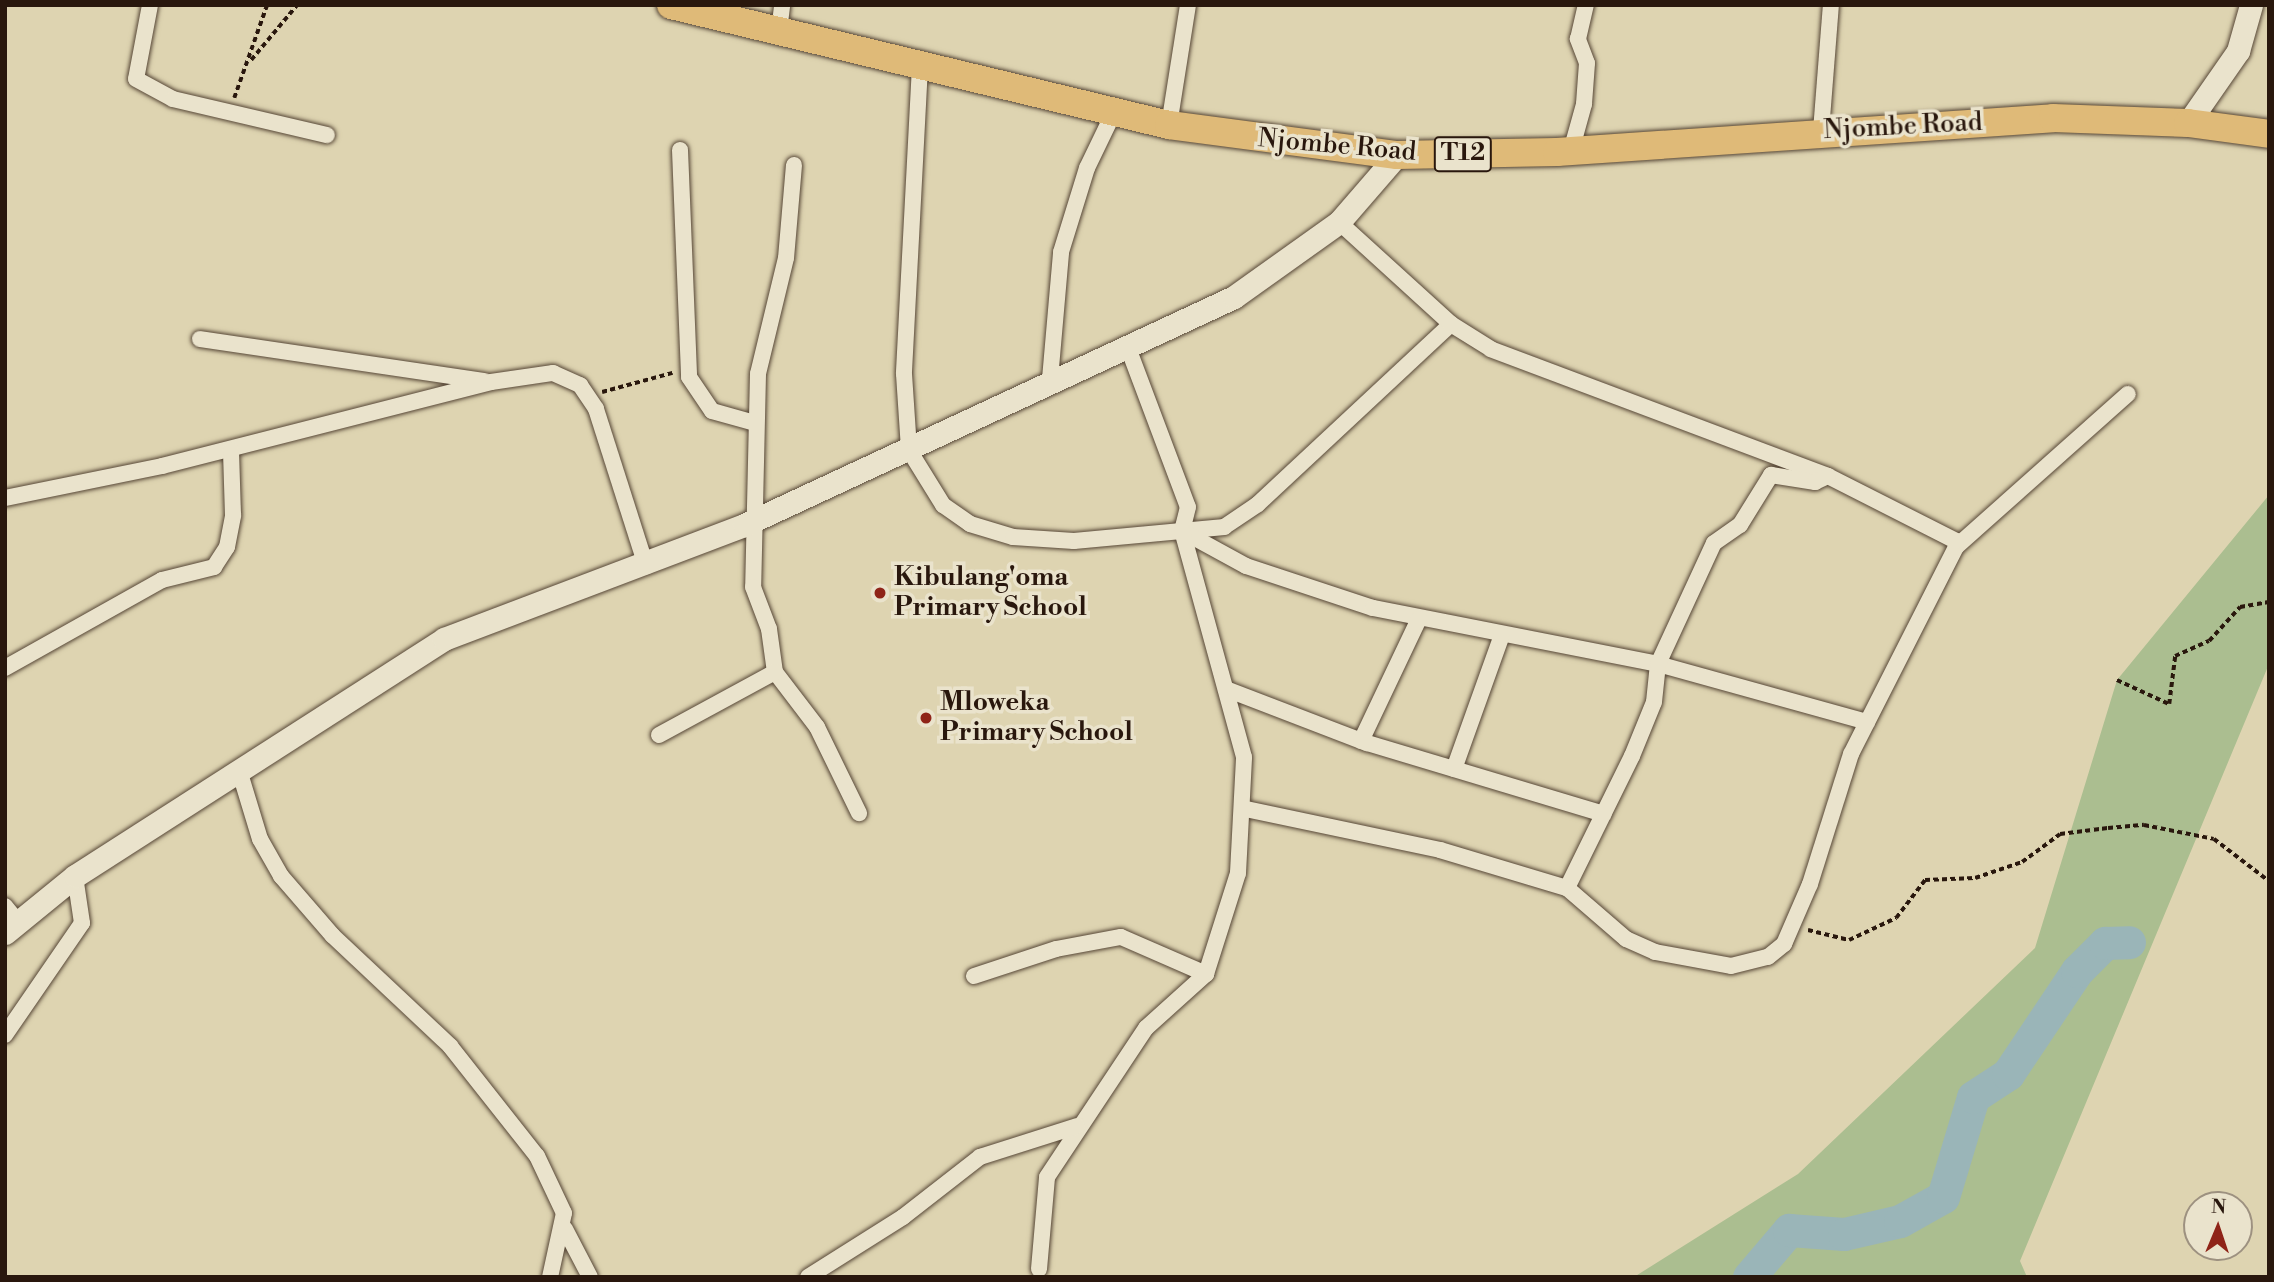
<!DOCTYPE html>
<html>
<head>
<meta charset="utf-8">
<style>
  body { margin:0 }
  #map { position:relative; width:2274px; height:1282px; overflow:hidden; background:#ded4b1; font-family:"Libre Bodoni",serif }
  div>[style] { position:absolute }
  .green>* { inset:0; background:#abbe90 }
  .river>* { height:33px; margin:-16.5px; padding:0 16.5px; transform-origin:16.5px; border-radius:16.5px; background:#9ab5b8 }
  .path>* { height:3.5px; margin-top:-1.75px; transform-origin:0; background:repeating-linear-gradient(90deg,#29170d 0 5px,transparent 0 8.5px) }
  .roads { filter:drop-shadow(0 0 2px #564636) drop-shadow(0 0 2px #564636) }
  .street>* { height:16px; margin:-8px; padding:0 8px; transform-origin:8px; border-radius:8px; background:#eae3cc }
  .secondary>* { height:23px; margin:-11.5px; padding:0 11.5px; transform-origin:11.5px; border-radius:11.5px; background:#eae3cc }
  .highway>* { height:28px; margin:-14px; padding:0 14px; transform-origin:14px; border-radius:14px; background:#dfba78 }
  .dots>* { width:19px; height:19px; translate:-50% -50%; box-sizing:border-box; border:4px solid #eae3cc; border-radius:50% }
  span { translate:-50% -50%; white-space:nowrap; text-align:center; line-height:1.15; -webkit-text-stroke:7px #eae3cc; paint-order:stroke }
  .shield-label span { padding:2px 5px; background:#eae3cc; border:2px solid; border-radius:5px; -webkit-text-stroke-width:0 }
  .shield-label { font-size:24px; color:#29170d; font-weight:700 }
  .street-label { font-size:26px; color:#29170d }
  .poi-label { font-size:26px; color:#29170d; font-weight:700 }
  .left { translate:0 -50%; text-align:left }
  .frame { position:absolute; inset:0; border:7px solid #29170d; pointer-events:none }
  .north { position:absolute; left:2183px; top:1191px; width:70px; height:70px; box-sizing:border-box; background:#eae3cc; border:2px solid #9d9180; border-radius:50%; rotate:2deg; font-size:19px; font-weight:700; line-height:28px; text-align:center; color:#29170d }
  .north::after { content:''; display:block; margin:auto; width:24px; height:32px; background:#8f2418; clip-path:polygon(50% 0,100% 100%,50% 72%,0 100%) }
</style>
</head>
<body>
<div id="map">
  <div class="green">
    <i style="clip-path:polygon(2269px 495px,2269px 664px,2020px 1261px,2027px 1277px,1634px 1277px,1798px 1174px,2035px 948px,2117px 680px)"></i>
  </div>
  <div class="river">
    <i style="left:1749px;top:1277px;width:62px;rotate:-49.6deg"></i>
    <i style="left:1789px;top:1230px;width:55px;rotate:4.2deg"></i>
    <i style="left:1844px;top:1234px;width:57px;rotate:-13.1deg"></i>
    <i style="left:1900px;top:1221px;width:49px;rotate:-29.2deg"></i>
    <i style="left:1943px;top:1197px;width:104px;rotate:-73.3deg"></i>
    <i style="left:1973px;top:1097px;width:42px;rotate:-33.3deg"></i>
    <i style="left:2008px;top:1074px;width:124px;rotate:-56.2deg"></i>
    <i style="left:2077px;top:971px;width:40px;rotate:-45deg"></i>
    <i style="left:2105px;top:943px;width:24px;rotate:-2deg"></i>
  </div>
  <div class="path">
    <i style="left:251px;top:60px;width:72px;rotate:-50.1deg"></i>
    <i style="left:234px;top:98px;width:99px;rotate:-70.5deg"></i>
    <i style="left:602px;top:392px;width:73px;rotate:-15.2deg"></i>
    <i style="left:2117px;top:680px;width:57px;rotate:24.8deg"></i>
    <i style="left:2169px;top:704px;width:48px;rotate:-82.9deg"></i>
    <i style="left:2175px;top:656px;width:37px;rotate:-24deg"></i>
    <i style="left:2209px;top:641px;width:46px;rotate:-47.6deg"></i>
    <i style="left:2240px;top:607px;width:29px;rotate:-10deg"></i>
    <i style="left:1808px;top:930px;width:42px;rotate:13.7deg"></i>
    <i style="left:1849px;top:940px;width:52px;rotate:-25.1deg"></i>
    <i style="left:1896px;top:918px;width:48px;rotate:-52.7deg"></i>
    <i style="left:1925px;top:880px;width:50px;rotate:-2.3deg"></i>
    <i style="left:1975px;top:878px;width:50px;rotate:-18.8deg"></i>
    <i style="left:2022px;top:862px;width:47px;rotate:-36.4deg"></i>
    <i style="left:2060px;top:834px;width:48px;rotate:-7.1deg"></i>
    <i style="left:2108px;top:828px;width:36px;rotate:-5deg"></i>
    <i style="left:2144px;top:825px;width:71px;rotate:11.3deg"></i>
    <i style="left:2214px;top:839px;width:69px;rotate:37.4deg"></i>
  </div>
  <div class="roads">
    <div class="street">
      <i style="left:150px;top:5px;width:75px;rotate:100.7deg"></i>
      <i style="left:136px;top:79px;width:42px;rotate:28.4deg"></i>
      <i style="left:173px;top:99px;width:158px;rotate:13.2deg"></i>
      <i style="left:779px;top:31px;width:26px;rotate:-83deg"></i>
      <i style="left:920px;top:66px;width:308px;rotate:93deg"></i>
      <i style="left:904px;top:374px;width:76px;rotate:86.2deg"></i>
      <i style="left:909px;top:450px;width:65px;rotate:58.3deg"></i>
      <i style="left:943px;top:505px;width:33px;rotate:35deg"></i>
      <i style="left:970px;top:524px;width:45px;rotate:16.8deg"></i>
      <i style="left:1013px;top:537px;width:61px;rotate:3.8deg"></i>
      <i style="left:1074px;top:541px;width:151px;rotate:-5.3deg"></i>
      <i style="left:1224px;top:527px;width:41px;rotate:-34.1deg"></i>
      <i style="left:1258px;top:504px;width:264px;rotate:-43deg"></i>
      <i style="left:1169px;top:125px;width:121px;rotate:-81deg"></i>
      <i style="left:1821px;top:131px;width:126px;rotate:-85.5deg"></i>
      <i style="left:680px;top:150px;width:227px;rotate:87.7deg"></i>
      <i style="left:689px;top:377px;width:41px;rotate:55.9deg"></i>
      <i style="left:712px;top:411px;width:45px;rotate:15.6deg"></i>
      <i style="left:1571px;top:151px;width:49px;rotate:-74.5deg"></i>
      <i style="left:1584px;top:104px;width:41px;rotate:-85.8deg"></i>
      <i style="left:1587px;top:63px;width:26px;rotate:-111deg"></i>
      <i style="left:1578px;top:39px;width:35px;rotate:-77deg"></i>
      <i style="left:794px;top:165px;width:93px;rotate:94.9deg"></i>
      <i style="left:786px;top:258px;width:119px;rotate:103.6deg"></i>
      <i style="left:758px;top:374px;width:213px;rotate:91.3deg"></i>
      <i style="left:753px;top:587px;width:45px;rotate:69.1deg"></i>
      <i style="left:769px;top:629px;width:43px;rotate:82.1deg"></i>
      <i style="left:775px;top:672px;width:69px;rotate:52.6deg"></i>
      <i style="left:817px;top:727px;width:96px;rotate:64deg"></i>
      <i style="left:200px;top:339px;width:287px;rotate:8.4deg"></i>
      <i style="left:1127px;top:345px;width:173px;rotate:69.4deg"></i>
      <i style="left:1188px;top:507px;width:25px;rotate:104deg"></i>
      <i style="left:1182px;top:531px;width:73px;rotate:28.7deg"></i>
      <i style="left:1246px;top:566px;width:134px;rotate:18.3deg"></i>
      <i style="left:1373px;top:608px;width:290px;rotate:11.1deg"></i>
      <i style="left:1658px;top:664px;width:217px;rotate:15.5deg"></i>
      <i style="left:1050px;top:379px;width:127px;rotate:-85deg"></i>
      <i style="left:1061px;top:252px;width:88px;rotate:-72.8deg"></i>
      <i style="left:1087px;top:168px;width:60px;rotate:-64.3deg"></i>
      <i style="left:5px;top:498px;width:160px;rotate:-11.5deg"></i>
      <i style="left:162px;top:466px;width:340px;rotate:-14.3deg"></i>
      <i style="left:491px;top:382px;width:63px;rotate:-8.3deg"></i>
      <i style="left:553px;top:373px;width:30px;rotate:24deg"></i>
      <i style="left:580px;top:385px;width:29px;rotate:56deg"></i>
      <i style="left:596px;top:409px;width:165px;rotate:72.3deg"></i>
      <i style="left:1956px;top:547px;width:230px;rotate:-41.7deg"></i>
      <i style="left:5px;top:668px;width:180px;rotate:-29.3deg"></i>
      <i style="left:162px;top:580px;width:54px;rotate:-14deg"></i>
      <i style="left:214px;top:567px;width:24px;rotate:-57deg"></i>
      <i style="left:227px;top:547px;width:33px;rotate:-79deg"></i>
      <i style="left:233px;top:515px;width:65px;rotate:-91.8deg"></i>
      <i style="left:1226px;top:689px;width:151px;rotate:21deg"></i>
      <i style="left:1367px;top:743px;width:247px;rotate:16.7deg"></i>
      <i style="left:659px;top:735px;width:132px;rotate:-28.5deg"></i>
      <i style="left:1361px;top:741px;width:135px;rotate:-64.6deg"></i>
      <i style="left:1454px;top:769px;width:142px;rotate:-70.3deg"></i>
      <i style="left:239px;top:770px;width:72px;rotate:73.1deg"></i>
      <i style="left:260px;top:839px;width:43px;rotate:60.4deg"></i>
      <i style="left:281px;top:876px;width:79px;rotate:49.1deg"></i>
      <i style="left:333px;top:936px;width:161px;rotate:43.2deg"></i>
      <i style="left:450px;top:1046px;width:140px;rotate:51.7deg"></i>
      <i style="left:537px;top:1156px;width:63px;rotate:64.7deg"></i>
      <i style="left:564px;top:1213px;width:66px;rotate:102.3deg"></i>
      <i style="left:1246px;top:809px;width:198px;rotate:11.9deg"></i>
      <i style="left:1440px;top:850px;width:133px;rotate:16.7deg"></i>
      <i style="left:1567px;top:888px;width:78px;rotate:40.8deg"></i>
      <i style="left:1626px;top:939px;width:32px;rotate:24deg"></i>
      <i style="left:1655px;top:952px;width:77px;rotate:10.4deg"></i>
      <i style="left:1731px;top:966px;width:38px;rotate:-14deg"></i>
      <i style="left:1768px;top:957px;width:21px;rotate:-39deg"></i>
      <i style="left:1784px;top:944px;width:65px;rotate:-66.6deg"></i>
      <i style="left:1810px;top:884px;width:136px;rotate:-72.5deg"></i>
      <i style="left:1851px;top:754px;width:232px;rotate:-63.1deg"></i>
      <i style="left:1956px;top:547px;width:6px;rotate:-90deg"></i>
      <i style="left:1956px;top:541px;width:144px;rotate:-153.1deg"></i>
      <i style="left:1828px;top:476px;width:360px;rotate:-159.4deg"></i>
      <i style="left:1491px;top:349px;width:47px;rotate:-148deg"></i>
      <i style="left:1451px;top:324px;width:151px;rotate:-137.7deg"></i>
      <i style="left:1567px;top:888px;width:147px;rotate:-63.8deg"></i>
      <i style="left:1632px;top:756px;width:58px;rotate:-67.8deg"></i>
      <i style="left:1654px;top:702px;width:38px;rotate:-84deg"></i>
      <i style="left:1658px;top:664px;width:133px;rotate:-65.2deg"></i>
      <i style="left:1714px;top:543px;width:32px;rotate:-35deg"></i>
      <i style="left:1740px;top:525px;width:59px;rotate:-58.2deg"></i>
      <i style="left:1771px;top:475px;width:45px;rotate:9deg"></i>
      <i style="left:1815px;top:482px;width:14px;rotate:-25deg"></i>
      <i style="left:5px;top:906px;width:19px;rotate:51deg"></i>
      <i style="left:974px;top:976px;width:86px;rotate:-18.2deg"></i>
      <i style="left:1056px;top:949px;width:66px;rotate:-10.5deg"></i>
      <i style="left:1121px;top:937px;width:93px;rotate:23.5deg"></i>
      <i style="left:5px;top:1035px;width:136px;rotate:-55.5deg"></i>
      <i style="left:82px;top:923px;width:48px;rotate:-98.5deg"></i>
      <i style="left:565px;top:1229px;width:54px;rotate:62.5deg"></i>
      <i style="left:1039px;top:1269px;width:92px;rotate:-85deg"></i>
      <i style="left:1047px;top:1177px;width:179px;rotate:-56.4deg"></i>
      <i style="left:1146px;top:1028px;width:81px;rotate:-42deg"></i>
      <i style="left:1206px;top:974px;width:106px;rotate:-72.4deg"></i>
      <i style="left:1238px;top:873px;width:116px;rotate:-87deg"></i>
      <i style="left:1244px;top:757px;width:234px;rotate:-105.3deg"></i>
      <i style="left:808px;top:1277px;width:112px;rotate:-32.3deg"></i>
      <i style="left:903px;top:1217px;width:98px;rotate:-37.9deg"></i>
      <i style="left:980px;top:1157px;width:102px;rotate:-17.7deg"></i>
    </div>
    <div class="secondary">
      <i style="left:2188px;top:123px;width:88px;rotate:-55.2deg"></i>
      <i style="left:2238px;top:51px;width:48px;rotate:-74.2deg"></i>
      <i style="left:5px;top:933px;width:90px;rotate:-39.2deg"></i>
      <i style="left:75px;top:876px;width:439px;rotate:-32.7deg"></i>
      <i style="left:444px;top:639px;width:321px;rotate:-20.8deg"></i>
      <i style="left:744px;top:525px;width:540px;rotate:-24.95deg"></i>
      <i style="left:1234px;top:297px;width:129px;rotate:-35.5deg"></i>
      <i style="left:1339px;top:222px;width:89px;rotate:-49.1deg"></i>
    </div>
    <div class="highway">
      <i style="left:671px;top:5px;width:512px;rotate:13.55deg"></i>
      <i style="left:1169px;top:125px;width:230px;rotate:7.5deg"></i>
      <i style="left:1397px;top:155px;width:160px;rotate:-1.1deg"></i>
      <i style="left:1557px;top:152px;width:497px;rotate:-3.9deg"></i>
      <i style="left:2053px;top:118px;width:135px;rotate:2.1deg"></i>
      <i style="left:2188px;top:123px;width:82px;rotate:7.7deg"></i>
    </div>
  </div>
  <div class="dots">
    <i style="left:880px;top:593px;background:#8f2418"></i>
    <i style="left:926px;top:718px;background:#8f2418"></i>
  </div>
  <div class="shield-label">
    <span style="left:1463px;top:154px">T12</span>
  </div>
  <div class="street-label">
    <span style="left:1903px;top:127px;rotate:-3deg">Njombe Road</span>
    <span style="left:1337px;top:146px;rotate:5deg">Njombe Road</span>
  </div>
  <div class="poi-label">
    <span class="left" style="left:894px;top:593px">Kibulang'oma<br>Primary School</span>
    <span class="left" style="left:940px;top:718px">Mloweka<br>Primary School</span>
  </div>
  <div class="frame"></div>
  <div class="north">N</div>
</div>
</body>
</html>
